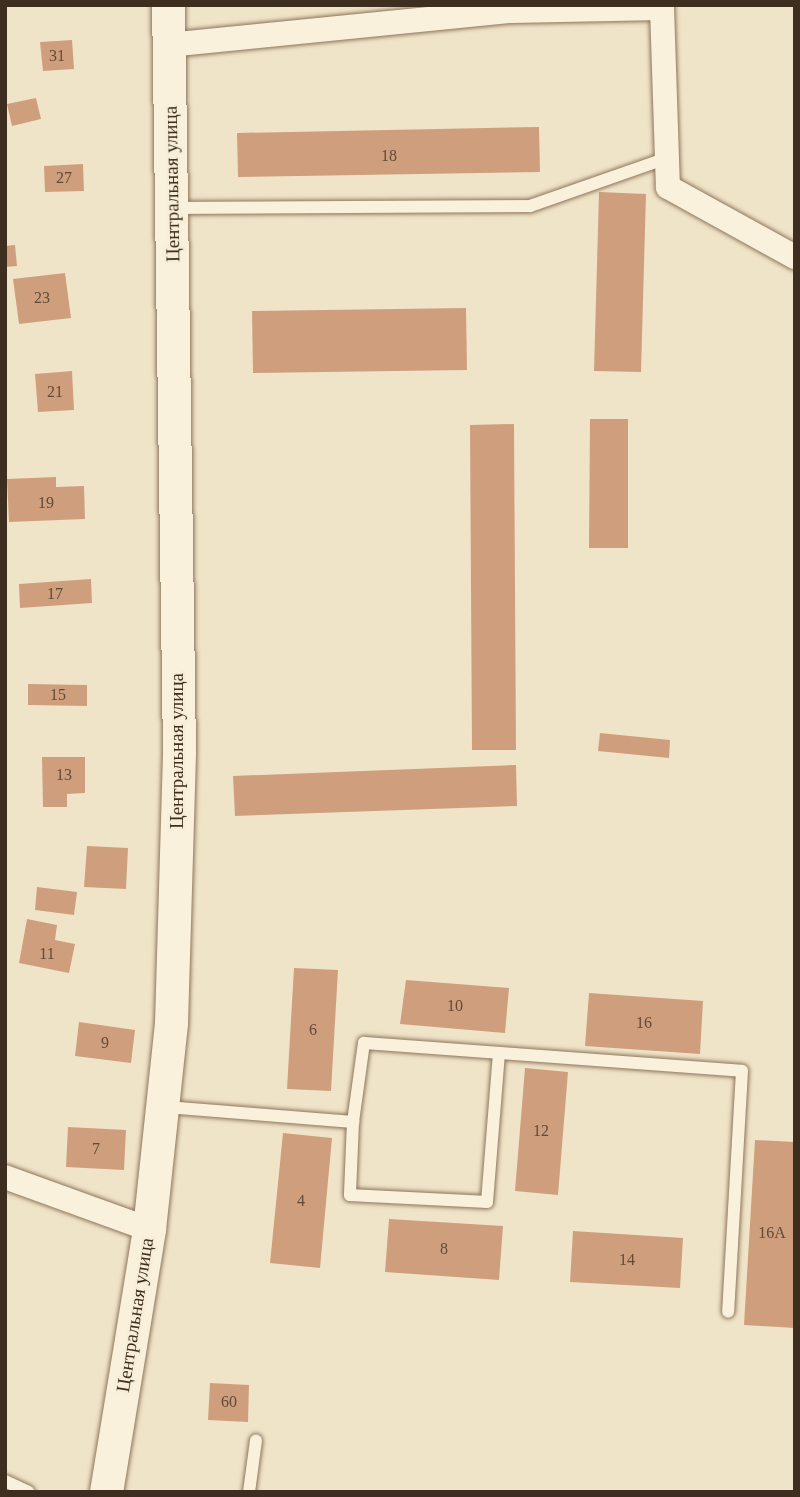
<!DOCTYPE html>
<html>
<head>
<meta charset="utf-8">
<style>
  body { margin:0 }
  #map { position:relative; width:800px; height:1497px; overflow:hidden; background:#f0e4c8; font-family:"Times New Roman",serif }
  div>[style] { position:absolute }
  .building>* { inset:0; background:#cf9f7d }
  .roads { filter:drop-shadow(0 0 2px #8d765c) drop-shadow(0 0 2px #8d765c) }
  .lane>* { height:12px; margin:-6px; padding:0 6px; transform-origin:6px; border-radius:6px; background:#faf1dc }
  .street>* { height:24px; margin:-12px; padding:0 12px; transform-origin:12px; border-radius:12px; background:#faf1dc }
  .secondary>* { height:33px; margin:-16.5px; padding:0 16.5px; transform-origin:16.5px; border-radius:16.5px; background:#faf1dc }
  span { translate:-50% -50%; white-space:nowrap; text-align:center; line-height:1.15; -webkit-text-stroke:5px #f7eed8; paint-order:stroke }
  .number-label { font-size:16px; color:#624a37 }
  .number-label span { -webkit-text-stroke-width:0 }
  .street-label { font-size:19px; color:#3d2e20 }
  .frame { position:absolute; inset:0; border:7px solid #3d2e20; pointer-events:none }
</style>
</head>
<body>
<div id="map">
  <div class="building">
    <i style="clip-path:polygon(72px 40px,74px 69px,43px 71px,40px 42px)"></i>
    <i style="clip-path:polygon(36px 98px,41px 119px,12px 126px,7px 104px)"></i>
    <i style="clip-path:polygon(539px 127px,540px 172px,238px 177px,237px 133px)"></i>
    <i style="clip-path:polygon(83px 164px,84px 191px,45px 192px,44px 166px)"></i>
    <i style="clip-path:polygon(599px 192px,646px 194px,641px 372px,594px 371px)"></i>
    <i style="clip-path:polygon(15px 245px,17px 266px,5px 267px,5px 246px)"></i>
    <i style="clip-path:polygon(65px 273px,71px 318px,19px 324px,13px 279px)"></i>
    <i style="clip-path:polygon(466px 308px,467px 370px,253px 373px,252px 311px)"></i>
    <i style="clip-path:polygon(72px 371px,74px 410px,38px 412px,35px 374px)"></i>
    <i style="clip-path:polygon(590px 419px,628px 419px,628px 548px,589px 548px)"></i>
    <i style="clip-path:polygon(514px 424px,516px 750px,472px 750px,470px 425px)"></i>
    <i style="clip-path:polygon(56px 477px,56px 487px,84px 486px,85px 519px,9px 522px,7px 479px)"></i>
    <i style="clip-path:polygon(91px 579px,92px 603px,20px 608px,19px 584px)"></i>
    <i style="clip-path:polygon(28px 684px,87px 685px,87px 706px,28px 705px)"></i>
    <i style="clip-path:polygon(600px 733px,670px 740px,669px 758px,598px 751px)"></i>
    <i style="clip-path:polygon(42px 757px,85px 757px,85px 793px,67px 794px,67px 807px,43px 807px)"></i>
    <i style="clip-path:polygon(516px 765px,517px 806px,235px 816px,233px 776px)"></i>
    <i style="clip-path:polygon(87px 846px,128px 848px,126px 889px,84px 887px)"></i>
    <i style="clip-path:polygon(37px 887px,77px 892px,74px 915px,35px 910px)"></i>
    <i style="clip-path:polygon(27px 919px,57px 925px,55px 940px,75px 944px,69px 973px,19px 963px)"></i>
    <i style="clip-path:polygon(294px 968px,338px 970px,331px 1091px,287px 1089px)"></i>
    <i style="clip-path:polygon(406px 980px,509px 988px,505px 1033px,400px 1024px)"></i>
    <i style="clip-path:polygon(589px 993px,703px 1001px,700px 1054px,585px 1046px)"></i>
    <i style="clip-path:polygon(79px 1022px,135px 1030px,131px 1063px,75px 1056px)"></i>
    <i style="clip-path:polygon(525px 1068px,568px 1072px,558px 1195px,515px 1191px)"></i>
    <i style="clip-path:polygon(68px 1127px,126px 1130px,124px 1170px,66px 1167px)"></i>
    <i style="clip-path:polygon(283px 1133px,332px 1138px,320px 1268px,270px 1263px)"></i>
    <i style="clip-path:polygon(755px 1140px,795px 1142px,795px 1328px,744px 1325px)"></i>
    <i style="clip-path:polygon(389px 1219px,503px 1226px,499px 1280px,385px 1272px)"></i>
    <i style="clip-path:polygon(573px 1231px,683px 1238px,680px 1288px,570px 1282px)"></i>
    <i style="clip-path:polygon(210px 1383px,249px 1385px,248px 1422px,208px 1420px)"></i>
  </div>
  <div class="roads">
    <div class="lane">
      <i style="left:173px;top:208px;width:357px;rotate:-0.3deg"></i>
      <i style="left:530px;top:206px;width:145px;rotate:-19.3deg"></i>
      <i style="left:166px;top:1107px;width:188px;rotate:4.6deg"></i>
      <i style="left:353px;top:1122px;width:80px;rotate:-82.1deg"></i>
      <i style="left:364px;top:1043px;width:379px;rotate:4.2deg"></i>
      <i style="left:742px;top:1071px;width:241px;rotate:93.3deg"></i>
      <i style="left:353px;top:1122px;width:73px;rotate:92.4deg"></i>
      <i style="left:350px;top:1195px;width:137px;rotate:2.9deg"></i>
      <i style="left:487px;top:1202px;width:149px;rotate:-85.4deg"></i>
      <i style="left:5px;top:1481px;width:26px;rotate:25deg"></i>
      <i style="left:249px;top:1492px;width:52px;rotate:-82.3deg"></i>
    </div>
    <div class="street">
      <i style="left:168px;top:45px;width:345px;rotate:-5.7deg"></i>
      <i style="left:511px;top:11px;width:151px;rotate:-1.1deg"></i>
      <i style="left:662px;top:8px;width:179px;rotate:88.1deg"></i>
      <i style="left:668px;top:187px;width:145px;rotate:28.9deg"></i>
      <i style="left:5px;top:1177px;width:153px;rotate:19.9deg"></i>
    </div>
    <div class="secondary">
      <i style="left:106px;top:1492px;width:266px;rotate:-80.7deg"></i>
      <i style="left:149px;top:1229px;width:207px;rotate:-83.9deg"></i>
      <i style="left:171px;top:1023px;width:272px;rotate:-88.3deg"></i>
      <i style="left:179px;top:751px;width:746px;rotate:-90.84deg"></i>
    </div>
  </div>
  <div class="number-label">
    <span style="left:57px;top:56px">31</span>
    <span style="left:389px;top:156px">18</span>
    <span style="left:64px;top:178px">27</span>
    <span style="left:42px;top:298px">23</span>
    <span style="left:55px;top:392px">21</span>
    <span style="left:46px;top:503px">19</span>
    <span style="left:55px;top:594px">17</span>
    <span style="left:58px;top:695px">15</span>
    <span style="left:64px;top:775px">13</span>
    <span style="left:47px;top:954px">11</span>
    <span style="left:455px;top:1006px">10</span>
    <span style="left:644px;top:1023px">16</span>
    <span style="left:313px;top:1030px">6</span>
    <span style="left:105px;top:1043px">9</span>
    <span style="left:541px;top:1131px">12</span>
    <span style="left:96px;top:1149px">7</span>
    <span style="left:301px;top:1201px">4</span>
    <span style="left:772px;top:1233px">16А</span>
    <span style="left:444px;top:1249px">8</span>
    <span style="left:627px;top:1260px">14</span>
    <span style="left:229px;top:1402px">60</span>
  </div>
  <div class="street-label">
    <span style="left:172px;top:184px;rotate:-91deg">Центральная улица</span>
    <span style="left:177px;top:751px;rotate:-90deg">Центральная улица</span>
    <span style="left:135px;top:1315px;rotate:-81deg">Центральная улица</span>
  </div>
  <div class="frame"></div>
</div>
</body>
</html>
